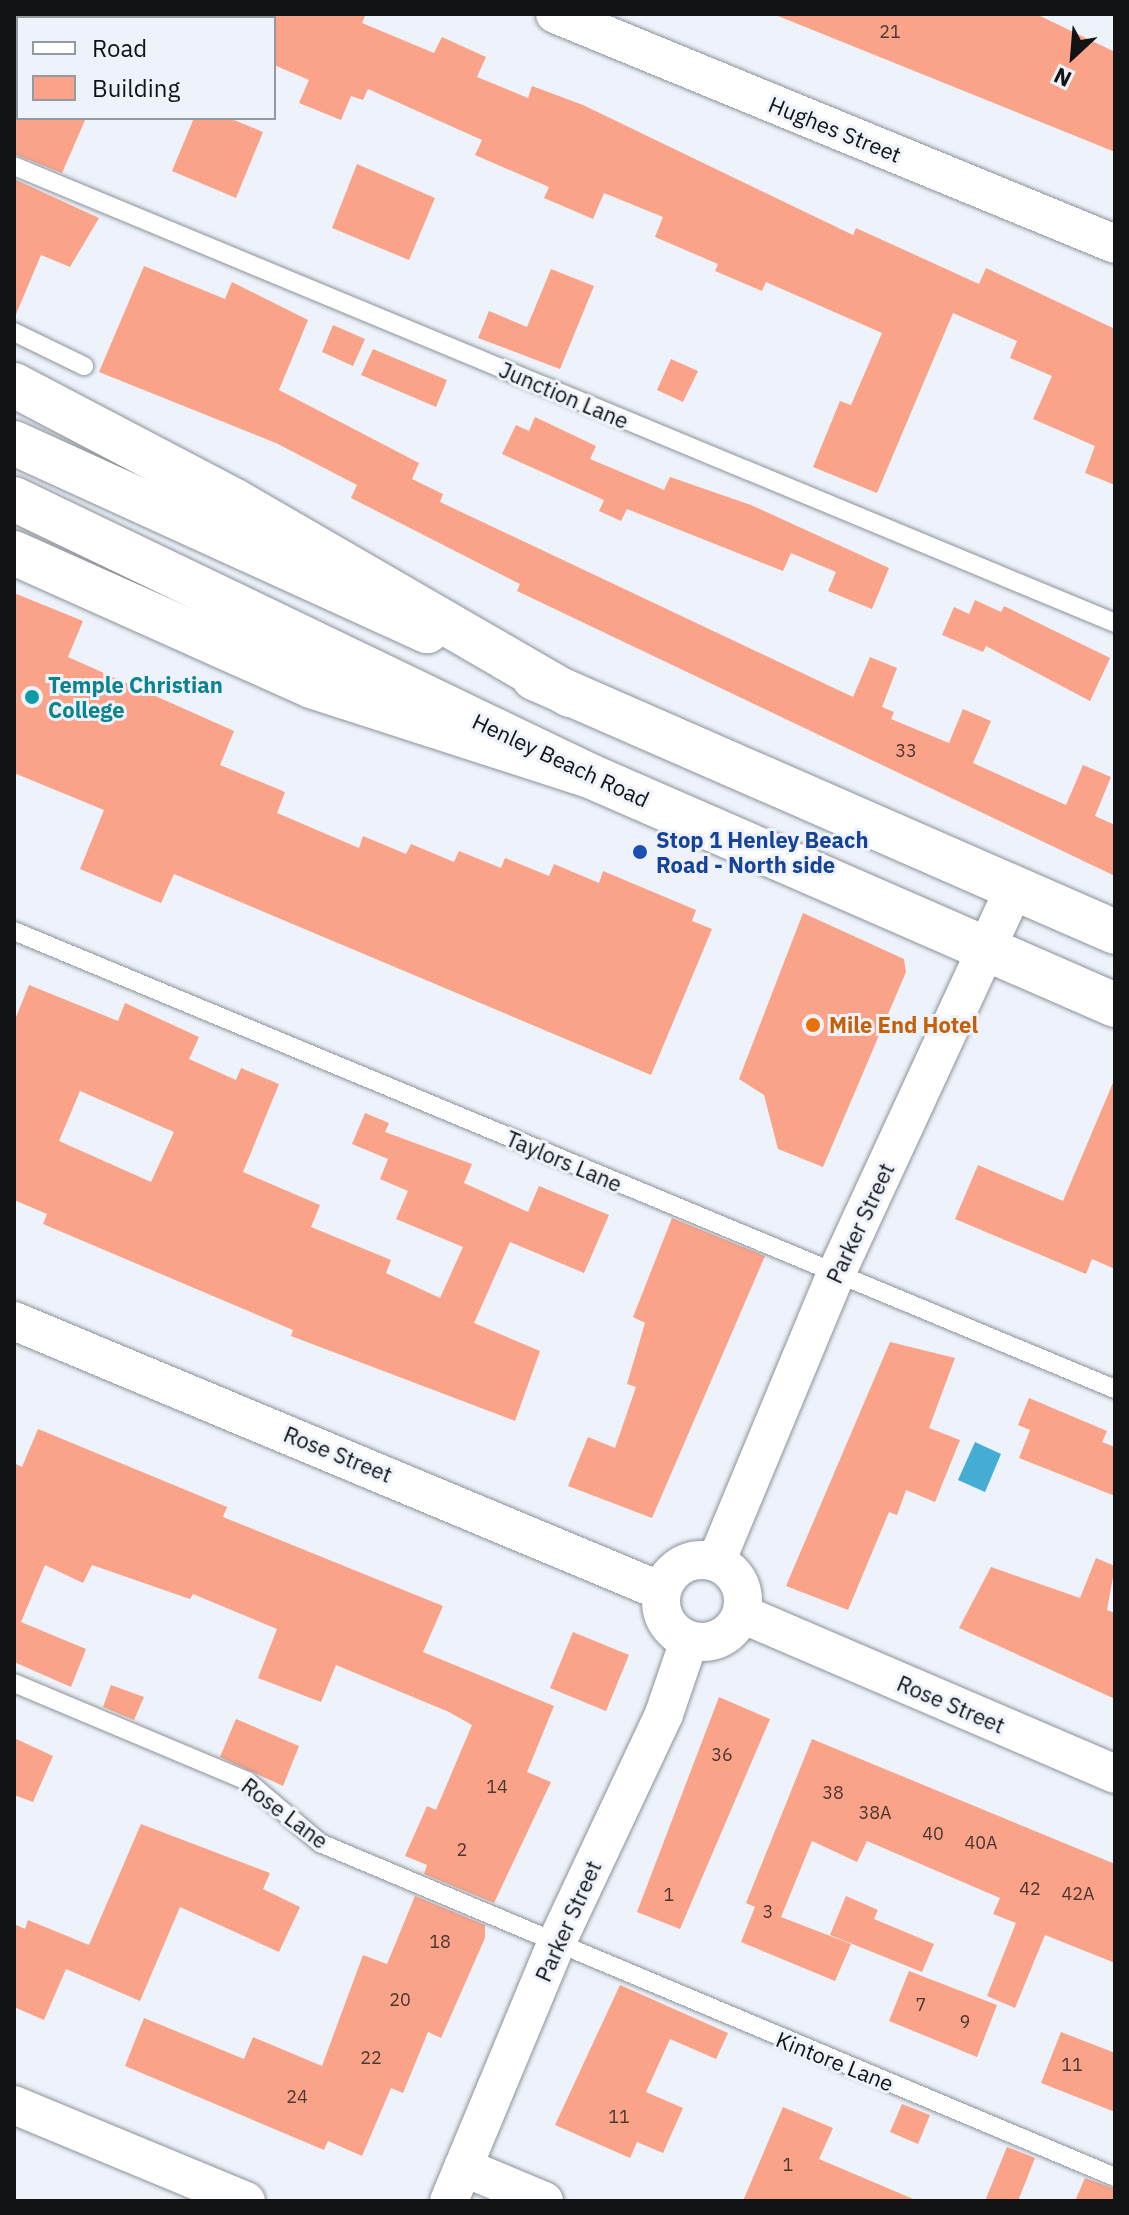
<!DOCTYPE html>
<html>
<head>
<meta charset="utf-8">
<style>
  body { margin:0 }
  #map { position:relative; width:1129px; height:2215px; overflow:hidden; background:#eef3fb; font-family:"IBM Plex Sans",sans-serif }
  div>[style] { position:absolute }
  .water>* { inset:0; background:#45acd4 }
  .building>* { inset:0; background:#faa389 }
  .roads { filter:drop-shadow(0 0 2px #8d9299) drop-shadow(0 0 2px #8d9299) }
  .lane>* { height:18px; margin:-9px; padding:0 9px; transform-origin:9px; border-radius:9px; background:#fff }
  .street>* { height:38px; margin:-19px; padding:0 19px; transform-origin:19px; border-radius:19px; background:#fff }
  .street>.ring { margin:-19px; padding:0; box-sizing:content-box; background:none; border:38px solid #fff; border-radius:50% }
  .secondary>* { height:44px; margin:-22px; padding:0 22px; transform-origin:22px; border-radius:22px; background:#fff }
  .highway>* { height:44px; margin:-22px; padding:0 22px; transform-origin:22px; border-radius:22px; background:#fff }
  .dots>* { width:22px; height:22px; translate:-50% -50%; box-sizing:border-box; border:4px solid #eef3fb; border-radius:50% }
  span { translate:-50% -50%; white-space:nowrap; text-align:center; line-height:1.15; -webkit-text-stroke:6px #eef3fb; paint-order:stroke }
  .number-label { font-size:18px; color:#4b3732 }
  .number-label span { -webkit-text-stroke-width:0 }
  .street-label { font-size:22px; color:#111315 }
  .culture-label { font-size:22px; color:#0d838f; font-weight:700 }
  .left { translate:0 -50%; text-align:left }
  .transit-label { font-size:22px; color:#164399; font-weight:700 }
  .food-label { font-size:22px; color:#c56008; font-weight:700 }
  .frame { position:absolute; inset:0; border:16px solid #111315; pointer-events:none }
  .legend { position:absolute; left:16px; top:16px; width:260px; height:104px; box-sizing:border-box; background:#eef3fb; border:2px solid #96999f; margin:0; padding:10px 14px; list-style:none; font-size:24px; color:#111315 }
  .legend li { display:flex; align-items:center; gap:16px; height:40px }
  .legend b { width:40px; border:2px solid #96999f }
  .north { position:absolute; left:1033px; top:16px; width:80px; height:80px; -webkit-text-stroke:6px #eef3fb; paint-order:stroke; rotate:206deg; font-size:22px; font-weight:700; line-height:32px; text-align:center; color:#111315 }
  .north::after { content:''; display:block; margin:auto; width:28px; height:36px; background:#111315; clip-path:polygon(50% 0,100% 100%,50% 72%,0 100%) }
</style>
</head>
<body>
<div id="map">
  <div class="water">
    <i style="clip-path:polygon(975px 1442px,1001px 1454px,985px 1492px,958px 1480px)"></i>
  </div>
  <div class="building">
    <i style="clip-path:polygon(274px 14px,366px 14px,362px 23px,434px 53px,442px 37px,486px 57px,477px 77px,528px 98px,532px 86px,583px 105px,853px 235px,856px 228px,979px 284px,986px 268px,1115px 329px,1115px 485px,1085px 473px,1095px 446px,1033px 419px,1052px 376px,1010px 358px,1017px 341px,953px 313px,877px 493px,813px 467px,840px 401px,851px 405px,882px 333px,766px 282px,762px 291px,715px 271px,718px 264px,655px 237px,663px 217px,604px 193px,593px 219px,544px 198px,549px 187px,475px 155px,482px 140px,368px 89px,363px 100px,351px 96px,341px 120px,299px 103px,309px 80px,274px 65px)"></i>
    <i style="clip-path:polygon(773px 14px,1036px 14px,1115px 52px,1115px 152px)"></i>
    <i style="clip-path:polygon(14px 118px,86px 118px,62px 173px,14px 154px)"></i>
    <i style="clip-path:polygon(194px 118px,229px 118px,263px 132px,236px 198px,172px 171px)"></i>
    <i style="clip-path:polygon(357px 164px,435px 198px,409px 260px,332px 228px)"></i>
    <i style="clip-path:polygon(14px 179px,99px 218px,70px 267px,41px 255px,14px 319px)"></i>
    <i style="clip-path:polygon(144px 266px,225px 299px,232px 282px,308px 320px,279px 390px,419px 463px,412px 479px,443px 494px,440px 502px,853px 697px,870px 657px,897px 668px,882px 707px,894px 712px,891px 719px,949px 743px,963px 709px,991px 721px,973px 763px,1066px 805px,1083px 765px,1111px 777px,1095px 816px,1115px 825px,1115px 876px,517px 591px,520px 584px,351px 498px,357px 485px,276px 443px,99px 372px)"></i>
    <i style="clip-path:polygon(551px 269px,594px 286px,560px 369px,478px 338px,489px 311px,527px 327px)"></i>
    <i style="clip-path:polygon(333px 325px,365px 339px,353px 366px,322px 352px)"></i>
    <i style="clip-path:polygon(373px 349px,447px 380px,436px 407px,361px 375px)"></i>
    <i style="clip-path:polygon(671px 359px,698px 371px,683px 402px,657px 390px)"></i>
    <i style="clip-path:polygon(535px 417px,596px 446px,590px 459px,664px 490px,670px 477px,751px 505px,889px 568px,872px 609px,828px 591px,836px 572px,791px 553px,783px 571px,627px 509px,621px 521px,599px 511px,604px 500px,502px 454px,516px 425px,529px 431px)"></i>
    <i style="clip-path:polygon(14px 593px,83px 621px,68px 657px,234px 731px,220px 765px,285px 792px,277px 813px,359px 848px,363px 836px,406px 854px,411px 844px,454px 862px,459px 851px,501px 868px,505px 858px,549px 876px,554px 864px,599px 883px,603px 871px,696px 910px,692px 921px,712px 929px,651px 1075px,174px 874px,161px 903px,80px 869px,104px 810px,14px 773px)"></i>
    <i style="clip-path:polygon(975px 600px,1001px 612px,1004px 606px,1110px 658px,1090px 701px,986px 646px,983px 652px,942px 635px,954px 607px,969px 614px)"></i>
    <i style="clip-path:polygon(803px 913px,904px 959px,906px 972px,823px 1167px,778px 1149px,764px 1095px,739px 1079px)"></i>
    <i style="clip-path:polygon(evenodd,29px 985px,118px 1021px,125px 1003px,199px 1037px,189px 1059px,236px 1080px,241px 1068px,279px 1084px,243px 1172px,320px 1205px,311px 1227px,391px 1260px,386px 1273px,440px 1298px,463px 1247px,396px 1219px,408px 1191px,380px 1179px,388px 1159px,352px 1144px,365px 1113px,389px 1123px,385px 1132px,472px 1164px,464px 1183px,528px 1212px,539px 1186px,609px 1215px,584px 1273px,510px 1242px,474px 1323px,540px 1351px,515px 1421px,291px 1336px,293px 1330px,43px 1224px,47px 1214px,14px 1200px,14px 1022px,29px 985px,80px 1091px,174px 1132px,151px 1182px,59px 1141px,80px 1091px)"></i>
    <i style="clip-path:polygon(1115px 1078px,1115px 1269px,1092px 1259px,1086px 1274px,955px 1219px,978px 1165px,1063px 1201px)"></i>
    <i style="clip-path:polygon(672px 1218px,765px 1256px,652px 1518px,568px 1486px,588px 1437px,615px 1448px,636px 1387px,627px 1384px,645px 1323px,633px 1317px)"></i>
    <i style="clip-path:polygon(890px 1342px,955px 1358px,929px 1428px,960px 1440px,935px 1502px,906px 1490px,897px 1515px,889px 1512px,848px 1610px,786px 1586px)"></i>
    <i style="clip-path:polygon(1029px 1398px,1107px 1431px,1102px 1442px,1115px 1447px,1115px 1496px,1019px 1458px,1030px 1430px,1018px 1425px)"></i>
    <i style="clip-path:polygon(38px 1429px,227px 1507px,223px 1517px,443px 1606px,423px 1652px,554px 1706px,527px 1772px,551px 1782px,494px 1903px,424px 1874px,427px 1865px,405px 1856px,427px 1806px,436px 1810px,472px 1725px,449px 1712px,336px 1665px,321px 1702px,258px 1678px,277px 1629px,193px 1594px,190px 1599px,92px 1565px,83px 1583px,45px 1565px,21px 1622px,86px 1649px,71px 1687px,14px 1662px,14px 1463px,22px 1467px)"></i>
    <i style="clip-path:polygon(1096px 1558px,1115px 1566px,1107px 1610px,1115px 1613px,1115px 1699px,959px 1628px,991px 1567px,1080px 1598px)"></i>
    <i style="clip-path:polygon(573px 1632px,629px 1655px,606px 1711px,550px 1688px)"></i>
    <i style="clip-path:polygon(111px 1685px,144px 1697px,134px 1720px,103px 1707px)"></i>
    <i style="clip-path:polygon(719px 1697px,770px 1719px,680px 1929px,637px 1912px)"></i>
    <i style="clip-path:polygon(236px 1719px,299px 1746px,283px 1786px,220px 1757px)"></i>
    <i style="clip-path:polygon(14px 1738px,53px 1756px,33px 1802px,14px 1795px)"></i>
    <i style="clip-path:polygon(812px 1739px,1115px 1864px,1115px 1963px,1045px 1935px,1015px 2008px,987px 1996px,1016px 1923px,993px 1914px,1000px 1898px,867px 1841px,857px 1862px,812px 1841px,781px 1917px,851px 1944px,835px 1981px,741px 1942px,755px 1907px,746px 1903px)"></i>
    <i style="clip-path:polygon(141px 1824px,270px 1873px,263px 1889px,300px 1907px,279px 1952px,180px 1907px,140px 2001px,66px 1969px,44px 2020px,14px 2007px,14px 1924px,25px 1929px,28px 1920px,89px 1945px)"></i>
    <i style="clip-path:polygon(415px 1896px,485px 1925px,485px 1938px,441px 2038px,428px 2032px,403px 2093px,391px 2088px,362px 2156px,328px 2141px,324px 2150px,125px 2066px,144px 2018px,244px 2059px,253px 2037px,322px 2066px,363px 1955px,387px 1964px)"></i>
    <i style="clip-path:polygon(846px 1896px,878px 1910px,874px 1919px,934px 1944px,922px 1972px,830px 1935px)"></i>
    <i style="clip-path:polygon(909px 1971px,997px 2005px,977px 2057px,889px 2021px)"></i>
    <i style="clip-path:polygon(620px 1985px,728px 2033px,716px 2059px,670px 2039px,646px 2092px,683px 2108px,663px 2153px,637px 2142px,630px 2158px,555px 2125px)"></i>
    <i style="clip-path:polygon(1061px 2032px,1115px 2053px,1115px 2112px,1041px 2083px)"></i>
    <i style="clip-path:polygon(902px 2104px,930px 2115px,918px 2144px,890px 2132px)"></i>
    <i style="clip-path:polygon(783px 2107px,833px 2128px,819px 2159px,918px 2201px,743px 2201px)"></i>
    <i style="clip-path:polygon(1007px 2147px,1035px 2158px,1018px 2201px,985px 2201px)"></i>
    <i style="clip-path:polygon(1085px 2178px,1115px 2189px,1115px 2201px,1075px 2201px)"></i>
  </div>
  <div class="roads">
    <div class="lane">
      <i style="left:14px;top:166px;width:1192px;rotate:22.54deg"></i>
      <i style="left:14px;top:332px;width:78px;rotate:25.9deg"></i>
      <i style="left:14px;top:931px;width:1192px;rotate:22.59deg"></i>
      <i style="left:14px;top:1683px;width:253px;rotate:22.8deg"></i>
      <i style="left:247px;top:1781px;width:96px;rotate:40.3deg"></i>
      <i style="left:320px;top:1843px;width:862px;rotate:22.79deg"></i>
    </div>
    <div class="street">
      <i style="left:555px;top:14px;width:605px;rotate:22.33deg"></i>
      <i style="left:14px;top:1321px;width:701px;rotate:22.65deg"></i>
      <i class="ring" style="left:661px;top:1560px;width:44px;height:44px"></i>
      <i style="left:716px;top:1562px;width:312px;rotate:-67.4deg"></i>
      <i style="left:836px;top:1274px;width:424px;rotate:-65.2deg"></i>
      <i style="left:742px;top:1614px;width:406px;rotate:23.2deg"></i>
      <i style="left:14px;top:2105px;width:251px;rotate:22.5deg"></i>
      <i style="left:463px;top:2167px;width:88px;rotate:22.8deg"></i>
      <i style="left:449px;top:2201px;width:276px;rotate:-67.4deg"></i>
      <i style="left:555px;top:1946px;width:256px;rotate:-64.8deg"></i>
      <i style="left:664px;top:1714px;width:77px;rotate:-71.1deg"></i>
    </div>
    <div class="secondary">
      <i style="left:14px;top:443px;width:454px;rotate:24.5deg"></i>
      <i style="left:14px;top:499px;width:639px;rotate:25.68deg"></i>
      <i style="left:590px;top:776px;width:573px;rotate:23.57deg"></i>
      <i style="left:534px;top:678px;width:634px;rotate:23.61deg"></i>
    </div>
    <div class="highway">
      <i style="left:14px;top:385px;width:250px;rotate:27.7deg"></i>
      <i style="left:235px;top:501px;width:387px;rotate:30.1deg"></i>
      <i style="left:14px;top:553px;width:325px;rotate:24.1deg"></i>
      <i style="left:311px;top:686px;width:293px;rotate:17.9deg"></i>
    </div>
  </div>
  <div class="dots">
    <i style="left:32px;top:697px;background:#0f9aa8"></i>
    <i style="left:640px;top:852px;background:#1a4fb4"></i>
    <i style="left:813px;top:1025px;background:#e8710a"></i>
  </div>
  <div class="number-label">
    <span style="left:890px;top:32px">21</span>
    <span style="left:906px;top:751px">33</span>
    <span style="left:722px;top:1755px">36</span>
    <span style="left:497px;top:1787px">14</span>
    <span style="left:833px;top:1793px">38</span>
    <span style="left:875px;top:1813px">38A</span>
    <span style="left:933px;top:1834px">40</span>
    <span style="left:981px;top:1843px">40A</span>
    <span style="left:462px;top:1850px">2</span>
    <span style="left:1030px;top:1889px">42</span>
    <span style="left:1078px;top:1894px">42A</span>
    <span style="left:669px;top:1895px">1</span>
    <span style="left:768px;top:1912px">3</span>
    <span style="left:440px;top:1942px">18</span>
    <span style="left:400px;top:2000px">20</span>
    <span style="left:921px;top:2005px">7</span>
    <span style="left:965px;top:2022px">9</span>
    <span style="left:371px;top:2058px">22</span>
    <span style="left:1072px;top:2065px">11</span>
    <span style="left:297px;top:2097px">24</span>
    <span style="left:619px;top:2117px">11</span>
    <span style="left:788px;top:2165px">1</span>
  </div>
  <div class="street-label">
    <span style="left:835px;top:129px;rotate:22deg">Hughes Street</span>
    <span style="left:564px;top:395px;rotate:23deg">Junction Lane</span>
    <span style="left:561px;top:760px;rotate:25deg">Henley Beach Road</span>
    <span style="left:564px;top:1161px;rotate:23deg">Taylors Lane</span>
    <span style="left:860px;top:1223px;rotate:-65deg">Parker Street</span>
    <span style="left:338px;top:1454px;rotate:22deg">Rose Street</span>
    <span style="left:951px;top:1704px;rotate:23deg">Rose Street</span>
    <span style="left:285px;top:1813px;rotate:37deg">Rose Lane</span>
    <span style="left:568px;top:1921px;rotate:-66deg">Parker Street</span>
    <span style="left:835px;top:2061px;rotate:22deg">Kintore Lane</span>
  </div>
  <div class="culture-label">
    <span class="left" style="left:48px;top:697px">Temple Christian<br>College</span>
  </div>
  <div class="transit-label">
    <span class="left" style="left:656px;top:852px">Stop 1 Henley Beach<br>Road - North side</span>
  </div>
  <div class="food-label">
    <span class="left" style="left:829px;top:1025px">Mile End Hotel</span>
  </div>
  <div class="frame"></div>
  <ul class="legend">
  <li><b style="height:10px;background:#fff"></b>Road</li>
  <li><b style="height:22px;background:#faa389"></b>Building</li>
  </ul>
  <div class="north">N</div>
</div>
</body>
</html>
